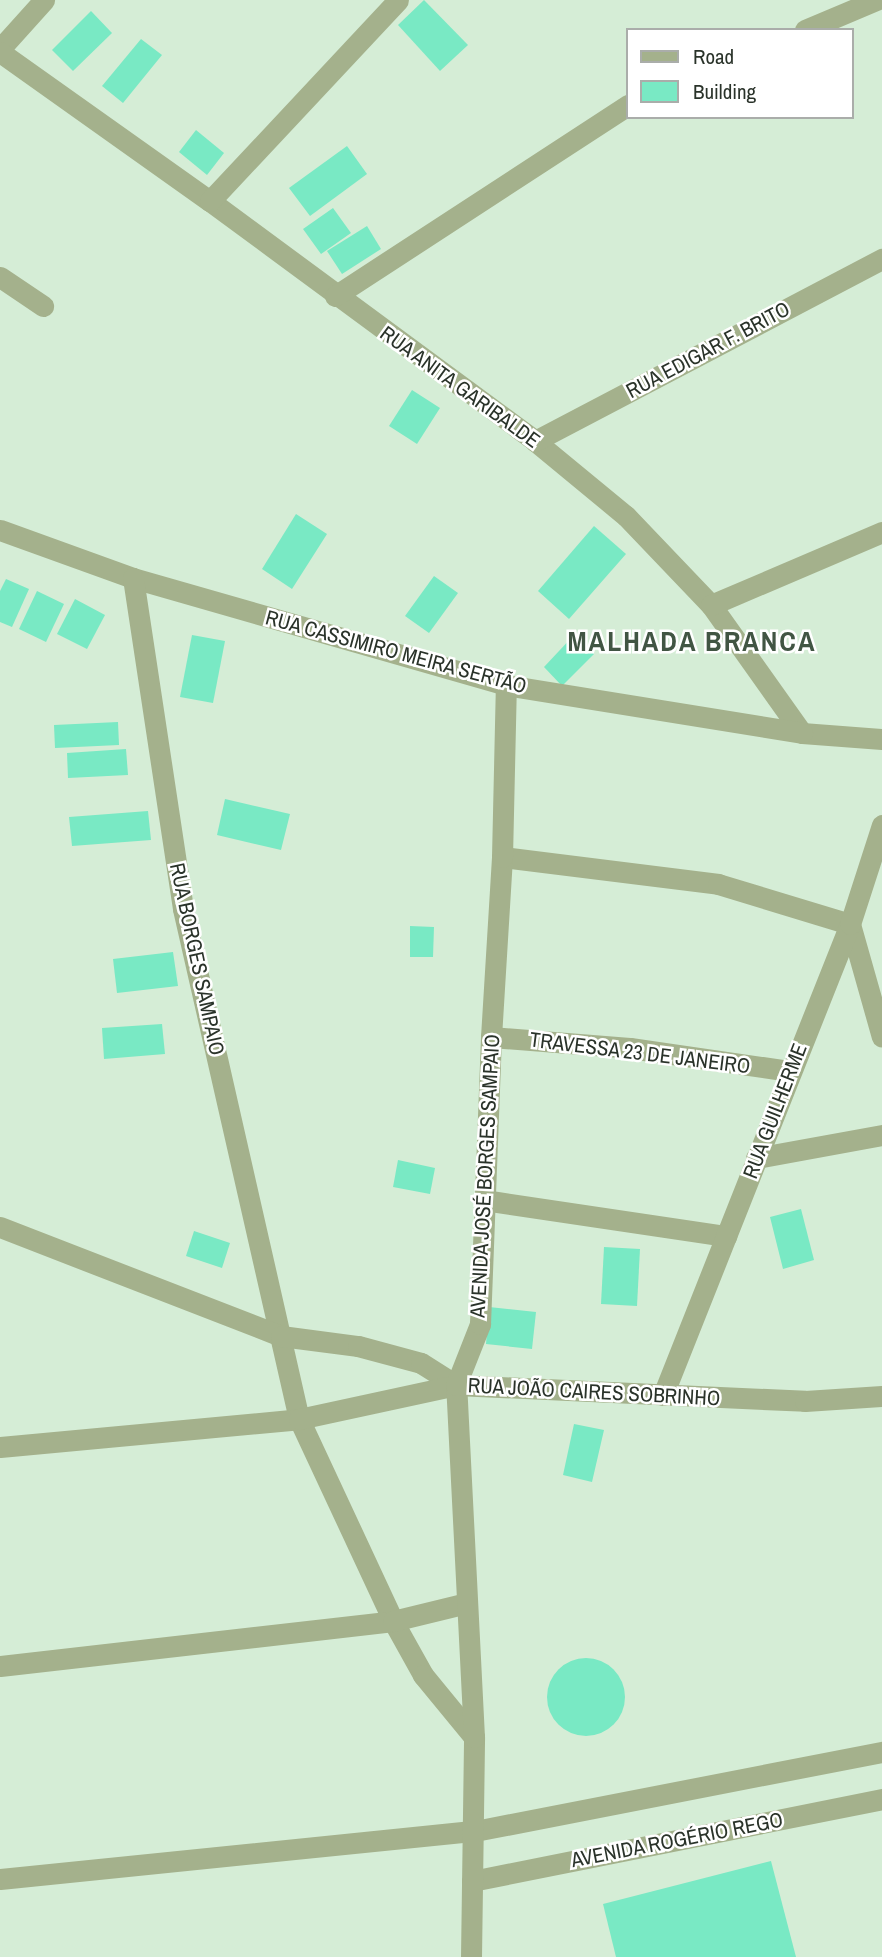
<!DOCTYPE html>
<html>
<head>
<meta charset="utf-8">
<style>
  body { margin:0 }
  #map { position:relative; width:882px; height:1957px; overflow:hidden; background:#d5edd6; font-family:"Archivo Narrow",sans-serif }
  div>[style] { position:absolute }
  .building>* { inset:0; background:#79e9c4 }
  .round { border-radius:50% }
  .street>* { height:21px; margin:-10.5px; padding:0 10.5px; transform-origin:10.5px; border-radius:10.5px; background:#a4b18c }
  span { translate:-50% -50%; white-space:nowrap; text-align:center; line-height:1.15; -webkit-text-stroke:5px #fff; paint-order:stroke }
  .street-label { font-size:21px; color:#2a332a }
  .district-label { font-size:28px; color:#415543; font-weight:700; letter-spacing:2px }
  .legend { position:absolute; left:626px; top:28px; width:228px; height:91px; box-sizing:border-box; background:#fff; border:2px solid #aaadaa; margin:0; padding:9px 12px; list-style:none; font-size:21px; color:#2a332a }
  .legend li { display:flex; align-items:center; gap:14px; height:35px }
  .legend b { width:35px; border:2px solid #aaadaa }
</style>
</head>
<body>
<div id="map">
  <div class="building">
    <i style="clip-path:polygon(424px 0,468px 45px,440px 71px,398px 25px)"></i>
    <i style="clip-path:polygon(91px 11px,112px 33px,73px 71px,52px 50px)"></i>
    <i style="clip-path:polygon(141px 39px,162px 55px,123px 103px,102px 86px)"></i>
    <i style="clip-path:polygon(196px 130px,224px 153px,207px 175px,179px 152px)"></i>
    <i style="clip-path:polygon(347px 146px,367px 174px,310px 216px,289px 188px)"></i>
    <i style="clip-path:polygon(333px 208px,351px 233px,321px 254px,303px 229px)"></i>
    <i style="clip-path:polygon(367px 226px,381px 249px,342px 274px,327px 251px)"></i>
    <i style="clip-path:polygon(412px 390px,440px 408px,417px 444px,389px 426px)"></i>
    <i style="clip-path:polygon(296px 514px,327px 534px,292px 589px,262px 569px)"></i>
    <i style="clip-path:polygon(594px 526px,626px 554px,569px 619px,538px 591px)"></i>
    <i style="clip-path:polygon(434px 576px,458px 593px,429px 633px,405px 616px)"></i>
    <i style="clip-path:polygon(6px 579px,29px 589px,12px 627px,0 622px,0 591px)"></i>
    <i style="clip-path:polygon(37px 591px,64px 604px,46px 642px,19px 629px)"></i>
    <i style="clip-path:polygon(75px 599px,105px 615px,87px 649px,57px 634px)"></i>
    <i style="clip-path:polygon(192px 635px,225px 641px,213px 703px,180px 697px)"></i>
    <i style="clip-path:polygon(574px 635px,594px 654px,562px 686px,544px 667px)"></i>
    <i style="clip-path:polygon(118px 722px,119px 745px,55px 748px,54px 725px)"></i>
    <i style="clip-path:polygon(126px 749px,128px 775px,68px 778px,67px 753px)"></i>
    <i style="clip-path:polygon(225px 799px,290px 814px,281px 850px,217px 835px)"></i>
    <i style="clip-path:polygon(148px 811px,151px 840px,72px 846px,69px 817px)"></i>
    <i style="clip-path:polygon(410px 926px,434px 927px,433px 957px,410px 957px)"></i>
    <i style="clip-path:polygon(173px 952px,178px 986px,117px 993px,113px 959px)"></i>
    <i style="clip-path:polygon(162px 1024px,165px 1054px,104px 1059px,102px 1028px)"></i>
    <i style="clip-path:polygon(398px 1160px,435px 1168px,430px 1194px,393px 1187px)"></i>
    <i style="clip-path:polygon(801px 1209px,814px 1260px,783px 1269px,770px 1217px)"></i>
    <i style="clip-path:polygon(194px 1231px,230px 1243px,222px 1268px,186px 1256px)"></i>
    <i style="clip-path:polygon(604px 1247px,640px 1249px,637px 1306px,601px 1304px)"></i>
    <i style="clip-path:polygon(489px 1307px,536px 1312px,532px 1349px,486px 1344px)"></i>
    <i style="clip-path:polygon(574px 1424px,604px 1430px,592px 1482px,563px 1475px)"></i>
    <i class="round" style="left:547px;top:1658px;width:78px;height:78px"></i>
    <i style="clip-path:polygon(771px 1861px,796px 1957px,616px 1957px,603px 1904px)"></i>
  </div>
  <div class="street">
    <i style="left:805px;top:30px;width:77px;rotate:-22.9deg"></i>
    <i style="left:0;top:49px;width:66px;rotate:-48.1deg"></i>
    <i style="left:0;top:52px;width:257px;rotate:35.4deg"></i>
    <i style="left:210px;top:201px;width:404px;rotate:36.4deg"></i>
    <i style="left:535px;top:441px;width:118px;rotate:39.5deg"></i>
    <i style="left:626px;top:516px;width:123px;rotate:46.3deg"></i>
    <i style="left:711px;top:605px;width:157px;rotate:54.6deg"></i>
    <i style="left:802px;top:733px;width:80px;rotate:4.3deg"></i>
    <i style="left:210px;top:201px;width:275px;rotate:-46.9deg"></i>
    <i style="left:0;top:277px;width:52px;rotate:34deg"></i>
    <i style="left:335px;top:296px;width:350px;rotate:-33.1deg"></i>
    <i style="left:535px;top:441px;width:392px;rotate:-27.7deg"></i>
    <i style="left:0;top:530px;width:141px;rotate:19.8deg"></i>
    <i style="left:133px;top:578px;width:388px;rotate:16deg"></i>
    <i style="left:506px;top:685px;width:300px;rotate:9.2deg"></i>
    <i style="left:133px;top:578px;width:335px;rotate:81.4deg"></i>
    <i style="left:183px;top:909px;width:523px;rotate:77.19deg"></i>
    <i style="left:299px;top:1419px;width:223px;rotate:65deg"></i>
    <i style="left:393px;top:1621px;width:62px;rotate:60.9deg"></i>
    <i style="left:423px;top:1675px;width:80px;rotate:50.6deg"></i>
    <i style="left:711px;top:605px;width:186px;rotate:-23.1deg"></i>
    <i style="left:502px;top:857px;width:218px;rotate:7.1deg"></i>
    <i style="left:718px;top:884px;width:138px;rotate:16.9deg"></i>
    <i style="left:850px;top:924px;width:117px;rotate:74.2deg"></i>
    <i style="left:491px;top:1037px;width:139px;rotate:4.5deg"></i>
    <i style="left:630px;top:1048px;width:162px;rotate:8.2deg"></i>
    <i style="left:756px;top:1158px;width:128px;rotate:-10.3deg"></i>
    <i style="left:484px;top:1200px;width:245px;rotate:8.5deg"></i>
    <i style="left:0;top:1227px;width:301px;rotate:21.2deg"></i>
    <i style="left:281px;top:1336px;width:78px;rotate:7.4deg"></i>
    <i style="left:358px;top:1346px;width:65px;rotate:15.1deg"></i>
    <i style="left:421px;top:1363px;width:41px;rotate:32.2deg"></i>
    <i style="left:456px;top:1385px;width:349px;rotate:2.6deg"></i>
    <i style="left:805px;top:1401px;width:77px;rotate:-3.7deg"></i>
    <i style="left:663px;top:1395px;width:507px;rotate:-68.35deg"></i>
    <i style="left:850px;top:924px;width:104px;rotate:-72.1deg"></i>
    <i style="left:0;top:1447px;width:300px;rotate:-5.3deg"></i>
    <i style="left:299px;top:1419px;width:161px;rotate:-12.2deg"></i>
    <i style="left:0;top:1666px;width:396px;rotate:-6.5deg"></i>
    <i style="left:393px;top:1621px;width:76px;rotate:-13.7deg"></i>
    <i style="left:0;top:1879px;width:477px;rotate:-5.8deg"></i>
    <i style="left:475px;top:1831px;width:415px;rotate:-11deg"></i>
    <i style="left:472px;top:1881px;width:418px;rotate:-11.3deg"></i>
    <i style="left:471px;top:1957px;width:220px;rotate:-89.2deg"></i>
    <i style="left:474px;top:1737px;width:352px;rotate:-92.9deg"></i>
    <i style="left:456px;top:1385px;width:66px;rotate:-68.5deg"></i>
    <i style="left:480px;top:1324px;width:287px;rotate:-87.8deg"></i>
    <i style="left:491px;top:1037px;width:180px;rotate:-86.5deg"></i>
    <i style="left:502px;top:857px;width:172px;rotate:-88.7deg"></i>
  </div>
  <div class="street-label">
    <span style="left:708px;top:350px;rotate:-28deg">RUA EDIGAR F. BRITO</span>
    <span style="left:460px;top:387px;rotate:36deg">RUA ANITA GARIBALDE</span>
    <span style="left:396px;top:652px;rotate:15deg">RUA CASSIMIRO MEIRA SERTÃO</span>
    <span style="left:197px;top:959px;rotate:78deg">RUA BORGES SAMPAIO</span>
    <span style="left:640px;top:1053px;rotate:7deg">TRAVESSA 23 DE JANEIRO</span>
    <span style="left:775px;top:1111px;rotate:-69deg">RUA GUILHERME</span>
    <span style="left:485px;top:1176px;rotate:-87deg">AVENIDA JOSÉ BORGES SAMPAIO</span>
    <span style="left:594px;top:1392px;rotate:3deg">RUA JOÃO CAIRES SOBRINHO</span>
    <span style="left:677px;top:1840px;rotate:-11deg">AVENIDA ROGÉRIO REGO</span>
  </div>
  <div class="district-label">
    <span style="left:692px;top:641px">MALHADA BRANCA</span>
  </div>
  <ul class="legend">
  <li><b style="height:9px;background:#a4b18c"></b>Road</li>
  <li><b style="height:19px;background:#79e9c4"></b>Building</li>
  </ul>
</div>
</body>
</html>
